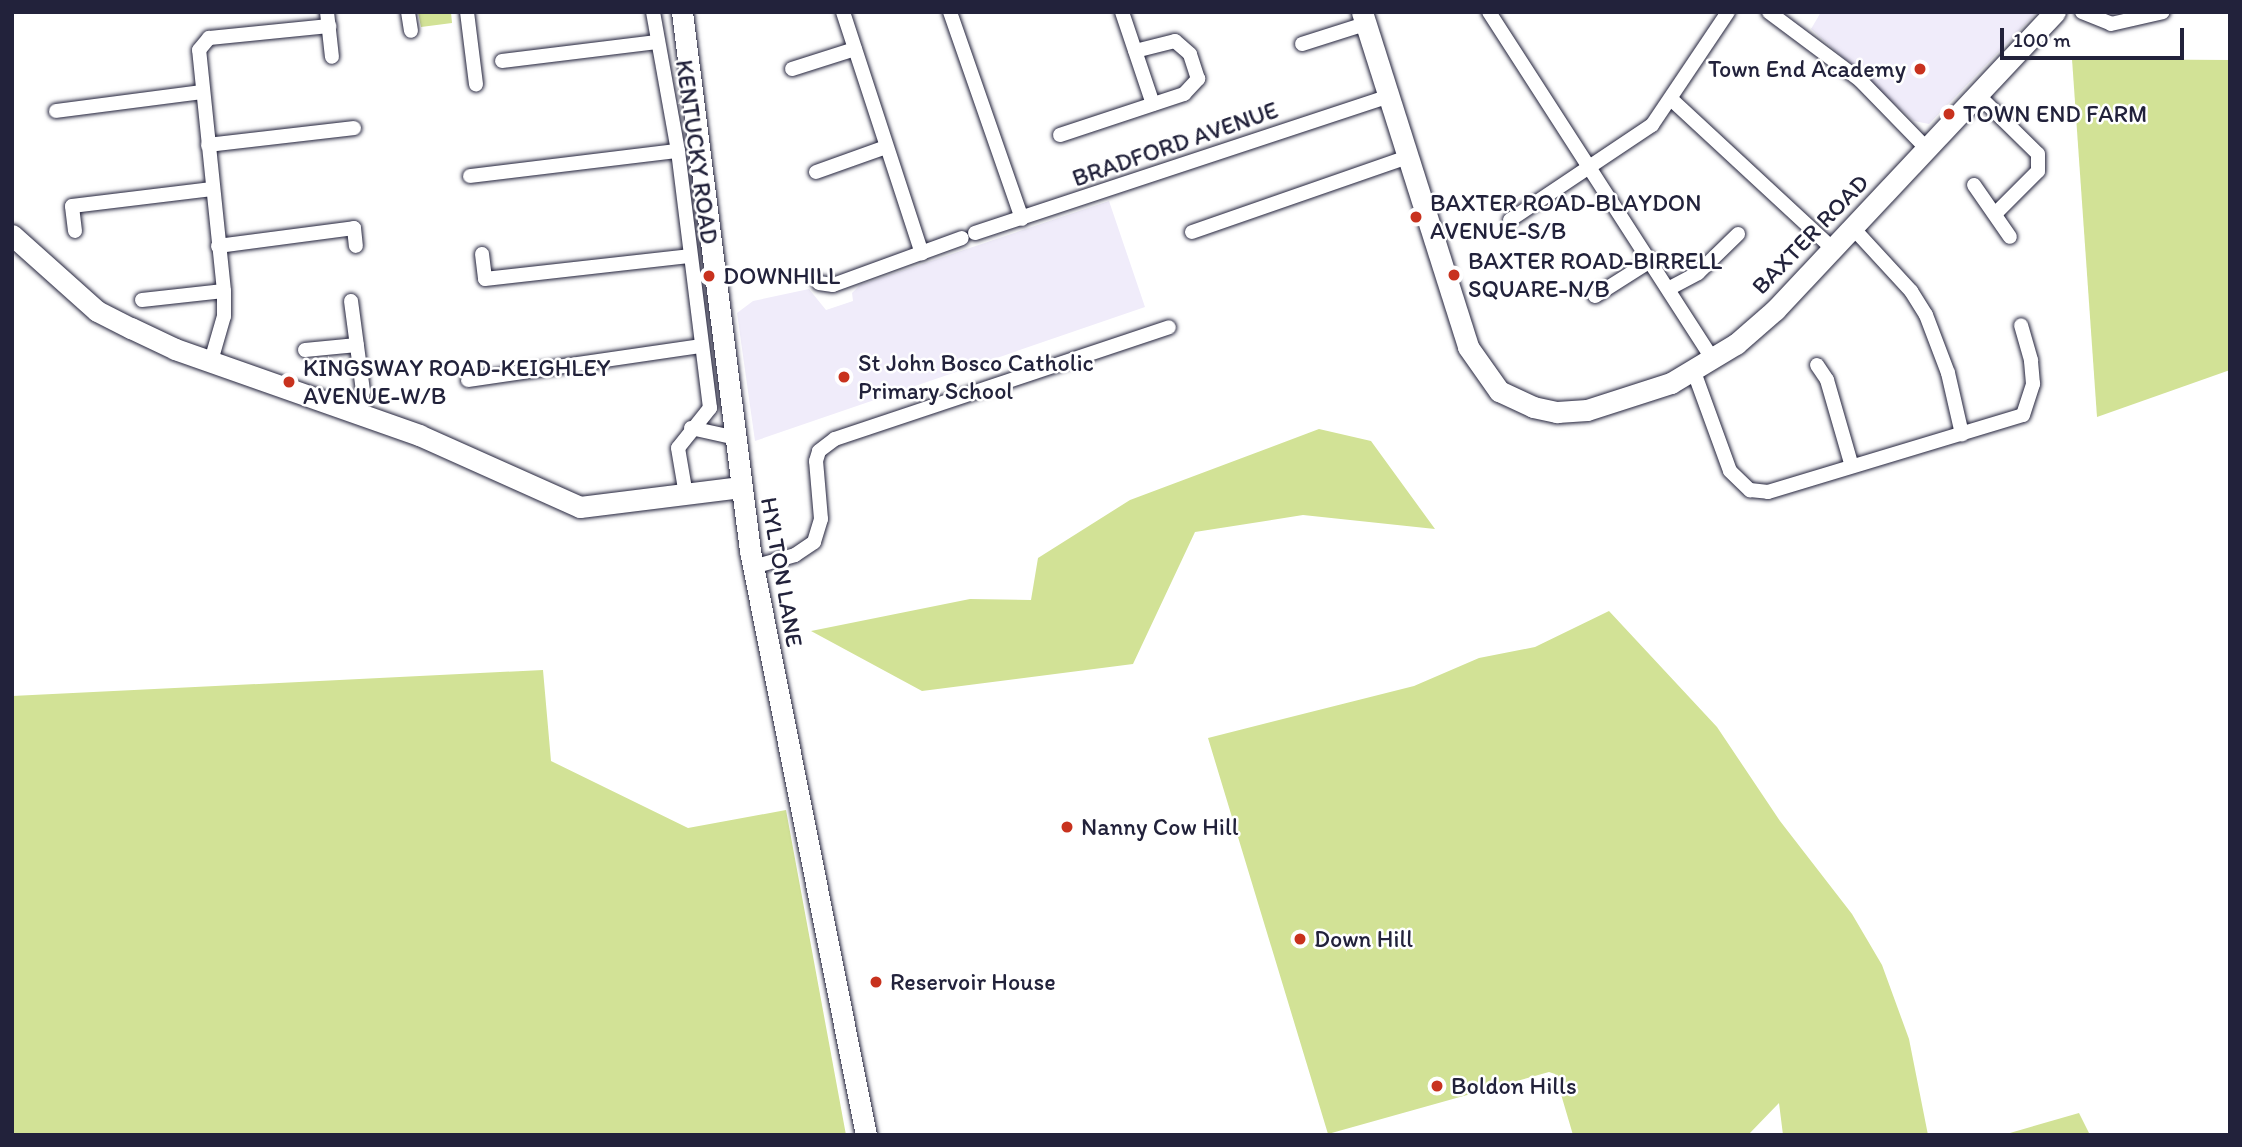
<!DOCTYPE html>
<html>
<head>
<meta charset="utf-8">
<style>
  body { margin:0 }
  #map { position:relative; width:2242px; height:1147px; overflow:hidden; background:#fff; font-family:Itim,sans-serif }
  div>[style] { position:absolute }
  .built>* { inset:0; background:#f0ecfa }
  .green>* { inset:0; background:#d2e296 }
  .roads { filter:drop-shadow(0 0 2px #22223b) drop-shadow(0 0 2px #22223b) }
  .street>* { height:14px; margin:-7px; padding:0 7px; transform-origin:7px; border-radius:7px; background:#fff }
  .secondary>* { height:21px; margin:-10.5px; padding:0 10.5px; transform-origin:10.5px; border-radius:10.5px; background:#fff }
  .dots>* { width:19px; height:19px; translate:-50% -50%; box-sizing:border-box; border:4px solid #fff; border-radius:50% }
  span { translate:-50% -50%; white-space:nowrap; text-align:center; line-height:1.15; -webkit-text-stroke:5px #fff; paint-order:stroke }
  .poi-label { font-size:24px; color:#22223b }
  .right { translate:-100% -50%; text-align:right }
  .left { translate:0 -50%; text-align:left }
  .street-label { font-size:24px; color:#22223b }
  .frame { position:absolute; inset:0; border:14px solid #22223b; pointer-events:none }
  .scale { position:absolute; left:2000px; top:28px; width:184px; height:32px; box-sizing:border-box; border:4px solid #22223b; border-top:0; padding-left:9px; font-size:21px; line-height:24px; white-space:nowrap; color:#22223b; -webkit-text-stroke:5px #fff; paint-order:stroke }
</style>
</head>
<body>
<div id="map">
  <div class="built">
    <i style="clip-path:polygon(1821px 12px,2037px 12px,1929px 124px,1914px 121px,1811px 29px)"></i>
    <i style="clip-path:polygon(1109px 201px,1145px 307px,755px 441px,737px 313px,753px 301px,809px 289px,826px 310px,853px 301px,852px 293px,860px 285px)"></i>
  </div>
  <div class="green">
    <i style="clip-path:polygon(418px 12px,451px 12px,452px 23px,421px 27px)"></i>
    <i style="clip-path:polygon(2072px 59px,2230px 60px,2230px 370px,2097px 417px)"></i>
    <i style="clip-path:polygon(1319px 429px,1371px 441px,1435px 529px,1303px 515px,1195px 532px,1133px 664px,922px 691px,811px 631px,970px 599px,1031px 600px,1038px 558px,1130px 500px)"></i>
    <i style="clip-path:polygon(1609px 611px,1717px 727px,1780px 821px,1852px 914px,1882px 965px,1909px 1039px,1928px 1135px,1783px 1135px,1779px 1103px,1748px 1135px,1573px 1135px,1555px 1074px,1549px 1072px,1328px 1134px,1208px 738px,1414px 686px,1479px 658px,1535px 647px)"></i>
    <i style="clip-path:polygon(543px 670px,551px 761px,688px 828px,786px 810px,846px 1135px,12px 1135px,12px 696px)"></i>
    <i style="clip-path:polygon(2079px 1113px,2090px 1135px,2003px 1135px)"></i>
  </div>
  <div class="roads">
    <div class="street">
      <i style="left:327px;top:12px;width:45px;rotate:83.7deg"></i>
      <i style="left:408px;top:12px;width:19px;rotate:81deg"></i>
      <i style="left:467px;top:12px;width:73px;rotate:82.9deg"></i>
      <i style="left:653px;top:12px;width:141px;rotate:79.8deg"></i>
      <i style="left:678px;top:151px;width:259px;rotate:82.9deg"></i>
      <i style="left:710px;top:408px;width:51px;rotate:128.7deg"></i>
      <i style="left:678px;top:448px;width:48px;rotate:80.3deg"></i>
      <i style="left:843px;top:12px;width:254px;rotate:71.9deg"></i>
      <i style="left:950px;top:12px;width:219px;rotate:70.8deg"></i>
      <i style="left:1122px;top:12px;width:97px;rotate:71.4deg"></i>
      <i style="left:1489px;top:12px;width:415px;rotate:57.2deg"></i>
      <i style="left:1769px;top:12px;width:114px;rotate:36.8deg"></i>
      <i style="left:1860px;top:80px;width:96px;rotate:45.8deg"></i>
      <i style="left:2082px;top:12px;width:31px;rotate:22deg"></i>
      <i style="left:2111px;top:24px;width:53px;rotate:-13deg"></i>
      <i style="left:1302px;top:44px;width:66px;rotate:-17.6deg"></i>
      <i style="left:502px;top:61px;width:156px;rotate:-7deg"></i>
      <i style="left:792px;top:69px;width:66px;rotate:-17.6deg"></i>
      <i style="left:1978px;top:95px;width:84px;rotate:44.5deg"></i>
      <i style="left:2038px;top:154px;width:17px;rotate:90deg"></i>
      <i style="left:2038px;top:171px;width:59px;rotate:135deg"></i>
      <i style="left:1671px;top:99px;width:221px;rotate:42.8deg"></i>
      <i style="left:56px;top:111px;width:148px;rotate:-7.4deg"></i>
      <i style="left:1060px;top:135px;width:131px;rotate:-18.3deg"></i>
      <i style="left:1184px;top:94px;width:21px;rotate:-47deg"></i>
      <i style="left:1198px;top:79px;width:26px;rotate:-108deg"></i>
      <i style="left:1190px;top:54px;width:20px;rotate:-139deg"></i>
      <i style="left:1175px;top:41px;width:41px;rotate:166deg"></i>
      <i style="left:208px;top:145px;width:147px;rotate:-6.6deg"></i>
      <i style="left:816px;top:172px;width:74px;rotate:-19.7deg"></i>
      <i style="left:470px;top:176px;width:209px;rotate:-6.9deg"></i>
      <i style="left:1974px;top:185px;width:63px;rotate:55.3deg"></i>
      <i style="left:1510px;top:220px;width:171px;rotate:-33.8deg"></i>
      <i style="left:1652px;top:125px;width:136px;rotate:-56.1deg"></i>
      <i style="left:1853px;top:228px;width:86px;rotate:47.4deg"></i>
      <i style="left:1911px;top:291px;width:28px;rotate:58deg"></i>
      <i style="left:1926px;top:315px;width:62px;rotate:69.2deg"></i>
      <i style="left:1948px;top:373px;width:63px;rotate:77.1deg"></i>
      <i style="left:75px;top:231px;width:25px;rotate:-97deg"></i>
      <i style="left:72px;top:206px;width:141px;rotate:-6.9deg"></i>
      <i style="left:1192px;top:232px;width:228px;rotate:-19.2deg"></i>
      <i style="left:975px;top:233px;width:437px;rotate:-18.3deg"></i>
      <i style="left:218px;top:246px;width:137px;rotate:-7.5deg"></i>
      <i style="left:354px;top:228px;width:18px;rotate:84deg"></i>
      <i style="left:482px;top:254px;width:25px;rotate:83deg"></i>
      <i style="left:485px;top:279px;width:205px;rotate:-6.4deg"></i>
      <i style="left:819px;top:283px;width:14px;rotate:8deg"></i>
      <i style="left:833px;top:285px;width:137px;rotate:-20deg"></i>
      <i style="left:1670px;top:288px;width:32px;rotate:-28deg"></i>
      <i style="left:1698px;top:273px;width:56px;rotate:-44.3deg"></i>
      <i style="left:1595px;top:296px;width:67px;rotate:-32.3deg"></i>
      <i style="left:142px;top:300px;width:82px;rotate:-6.3deg"></i>
      <i style="left:351px;top:301px;width:91px;rotate:82.4deg"></i>
      <i style="left:363px;top:391px;width:22px;rotate:100deg"></i>
      <i style="left:305px;top:350px;width:52px;rotate:-5.5deg"></i>
      <i style="left:211px;top:361px;width:47px;rotate:-73.9deg"></i>
      <i style="left:224px;top:316px;width:25px;rotate:-90deg"></i>
      <i style="left:224px;top:291px;width:242px;rotate:-95.9deg"></i>
      <i style="left:199px;top:50px;width:16px;rotate:-50deg"></i>
      <i style="left:209px;top:38px;width:121px;rotate:-5.7deg"></i>
      <i style="left:1817px;top:365px;width:18px;rotate:56deg"></i>
      <i style="left:1827px;top:380px;width:86px;rotate:73.9deg"></i>
      <i style="left:1694px;top:372px;width:105px;rotate:70deg"></i>
      <i style="left:1730px;top:471px;width:28px;rotate:44deg"></i>
      <i style="left:1750px;top:490px;width:18px;rotate:6deg"></i>
      <i style="left:1768px;top:492px;width:266px;rotate:-16.8deg"></i>
      <i style="left:2023px;top:415px;width:33px;rotate:-72deg"></i>
      <i style="left:2033px;top:384px;width:24px;rotate:-95deg"></i>
      <i style="left:2031px;top:360px;width:36px;rotate:-106deg"></i>
      <i style="left:468px;top:380px;width:236px;rotate:-8.3deg"></i>
      <i style="left:691px;top:428px;width:46px;rotate:12.5deg"></i>
      <i style="left:753px;top:567px;width:44px;rotate:-15.9deg"></i>
      <i style="left:795px;top:555px;width:23px;rotate:-34deg"></i>
      <i style="left:814px;top:542px;width:24px;rotate:-73deg"></i>
      <i style="left:821px;top:519px;width:58px;rotate:-94.9deg"></i>
      <i style="left:816px;top:461px;width:10px;rotate:-73deg"></i>
      <i style="left:819px;top:451px;width:20px;rotate:-37deg"></i>
      <i style="left:835px;top:439px;width:352px;rotate:-18.5deg"></i>
    </div>
    <div class="secondary">
      <i style="left:682px;top:12px;width:543px;rotate:82.81deg"></i>
      <i style="left:750px;top:551px;width:595px;rotate:78.77deg"></i>
      <i style="left:1362px;top:12px;width:351px;rotate:72.4deg"></i>
      <i style="left:1468px;top:347px;width:54px;rotate:54.8deg"></i>
      <i style="left:1499px;top:391px;width:38px;rotate:25deg"></i>
      <i style="left:1533px;top:407px;width:25px;rotate:12deg"></i>
      <i style="left:1557px;top:412px;width:30px;rotate:-4deg"></i>
      <i style="left:1587px;top:410px;width:88px;rotate:-17.8deg"></i>
      <i style="left:1671px;top:383px;width:76px;rotate:-31deg"></i>
      <i style="left:1736px;top:344px;width:52px;rotate:-41.1deg"></i>
      <i style="left:1775px;top:310px;width:409px;rotate:-46.8deg"></i>
      <i style="left:12px;top:235px;width:114px;rotate:41.8deg"></i>
      <i style="left:97px;top:311px;width:38px;rotate:27deg"></i>
      <i style="left:131px;top:328px;width:49px;rotate:25.5deg"></i>
      <i style="left:175px;top:349px;width:259px;rotate:19.4deg"></i>
      <i style="left:419px;top:435px;width:176px;rotate:24.1deg"></i>
      <i style="left:580px;top:507px;width:162px;rotate:-7.1deg"></i>
    </div>
  </div>
  <div class="dots">
    <i style="left:1920px;top:69px;background:#c8321e"></i>
    <i style="left:1949px;top:114px;background:#c8321e"></i>
    <i style="left:1416px;top:217px;background:#c8321e"></i>
    <i style="left:1454px;top:275px;background:#c8321e"></i>
    <i style="left:709px;top:276px;background:#c8321e"></i>
    <i style="left:844px;top:377px;background:#c8321e"></i>
    <i style="left:289px;top:382px;background:#c8321e"></i>
    <i style="left:1067px;top:827px;background:#c8321e"></i>
    <i style="left:1300px;top:939px;background:#c8321e"></i>
    <i style="left:876px;top:982px;background:#c8321e"></i>
    <i style="left:1437px;top:1086px;background:#c8321e"></i>
  </div>
  <div class="poi-label">
    <span class="right" style="left:1906px;top:69px">Town End Academy</span>
    <span class="left" style="left:1963px;top:114px">TOWN END FARM</span>
    <span class="left" style="left:1430px;top:217px">BAXTER ROAD-BLAYDON<br>AVENUE-S/B</span>
    <span class="left" style="left:1468px;top:275px">BAXTER ROAD-BIRRELL<br>SQUARE-N/B</span>
    <span class="left" style="left:723px;top:276px">DOWNHILL</span>
    <span class="left" style="left:858px;top:377px">St John Bosco Catholic<br>Primary School</span>
    <span class="left" style="left:303px;top:382px">KINGSWAY ROAD-KEIGHLEY<br>AVENUE-W/B</span>
    <span class="left" style="left:1081px;top:827px">Nanny Cow Hill</span>
    <span class="left" style="left:1314px;top:939px">Down Hill</span>
    <span class="left" style="left:890px;top:982px">Reservoir House</span>
    <span class="left" style="left:1451px;top:1086px">Boldon Hills</span>
  </div>
  <div class="street-label">
    <span style="left:1175px;top:144px;rotate:-19deg">BRADFORD AVENUE</span>
    <span style="left:697px;top:152px;rotate:82deg">KENTUCKY ROAD</span>
    <span style="left:1810px;top:234px;rotate:-46deg">BAXTER ROAD</span>
    <span style="left:782px;top:572px;rotate:80deg">HYLTON LANE</span>
  </div>
  <div class="frame"></div>
  <div class="scale">100 m</div>
</div>
</body>
</html>
